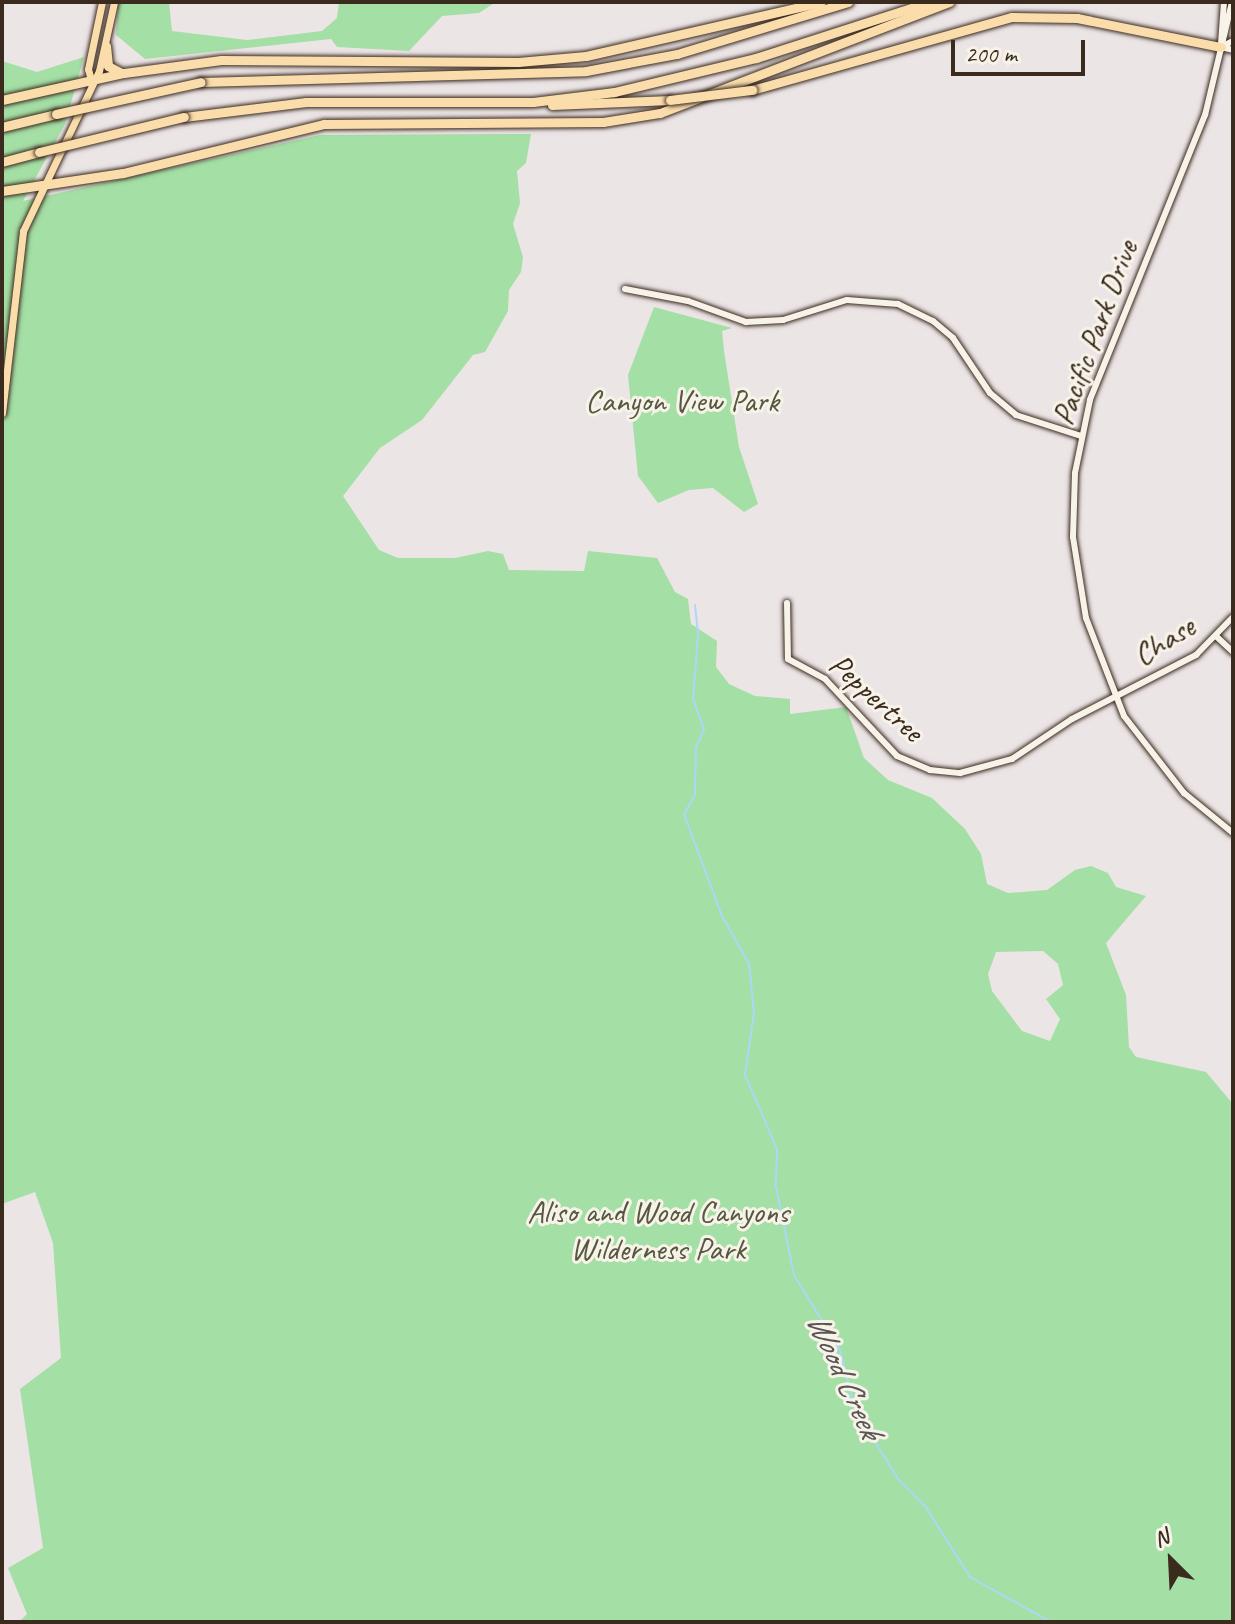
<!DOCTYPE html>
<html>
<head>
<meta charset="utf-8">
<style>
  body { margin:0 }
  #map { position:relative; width:1235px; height:1624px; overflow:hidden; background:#ece5e6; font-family:Caveat,sans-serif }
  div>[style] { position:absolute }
  .green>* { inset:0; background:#a4dfa5 }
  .stream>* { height:2px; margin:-1px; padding:0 1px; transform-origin:1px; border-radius:1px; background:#add7f8 }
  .roads { filter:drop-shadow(0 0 2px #3b2a1e) drop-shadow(0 0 2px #3b2a1e) }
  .secondary>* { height:6px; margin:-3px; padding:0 3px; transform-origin:3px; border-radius:3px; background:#f7f3e8 }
  .primary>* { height:7px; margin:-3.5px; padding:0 3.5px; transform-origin:3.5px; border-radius:3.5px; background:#faddab }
  .highway>* { height:9px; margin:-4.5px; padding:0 4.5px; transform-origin:4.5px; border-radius:4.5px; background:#faddab }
  .bridges { filter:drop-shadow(0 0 2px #3b2a1e) drop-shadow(0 0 2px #3b2a1e) }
  .highway-bridge>* { height:9px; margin:-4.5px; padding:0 4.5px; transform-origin:4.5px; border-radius:4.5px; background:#faddab }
  span { translate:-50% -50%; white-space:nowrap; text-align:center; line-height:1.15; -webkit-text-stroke:6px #f7f3e8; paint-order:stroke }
  .street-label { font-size:32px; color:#3b2a1e }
  .park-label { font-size:32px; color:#555740 }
  .water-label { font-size:34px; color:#585554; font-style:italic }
  .frame { position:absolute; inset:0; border:4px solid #3b2a1e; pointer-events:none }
  .north { position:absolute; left:1131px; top:1520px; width:80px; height:80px; -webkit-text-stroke:6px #f7f3e8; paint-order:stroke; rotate:336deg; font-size:22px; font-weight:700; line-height:32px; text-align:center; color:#3b2a1e }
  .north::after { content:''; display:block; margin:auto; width:28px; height:36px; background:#3b2a1e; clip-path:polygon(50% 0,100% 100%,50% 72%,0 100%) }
  .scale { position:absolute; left:951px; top:40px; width:134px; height:36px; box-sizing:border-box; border:4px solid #3b2a1e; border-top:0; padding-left:10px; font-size:24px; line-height:28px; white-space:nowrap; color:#3b2a1e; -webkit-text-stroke:6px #f7f3e8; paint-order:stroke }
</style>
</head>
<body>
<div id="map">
  <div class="green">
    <i style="clip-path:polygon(118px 2px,169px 2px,172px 31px,247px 40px,322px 31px,337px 18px,339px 2px,496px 2px,479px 13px,442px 16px,409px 51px,337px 47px,331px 39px,145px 59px,116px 35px)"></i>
    <i style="clip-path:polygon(evenodd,84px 57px,65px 124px,23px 201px,320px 135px,531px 134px,526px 163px,517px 171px,520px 203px,513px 224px,523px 257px,521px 272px,509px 290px,508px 311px,485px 352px,473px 355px,422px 420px,380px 448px,343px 496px,379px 550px,398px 558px,455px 558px,488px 551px,503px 554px,509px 570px,584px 571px,588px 551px,657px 558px,675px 592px,688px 599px,691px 624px,717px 641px,716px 667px,729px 684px,755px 696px,790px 699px,790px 714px,846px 707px,864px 758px,888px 780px,932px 798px,965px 829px,981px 854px,987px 884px,1008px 893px,1047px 890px,1075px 870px,1091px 866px,1108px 873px,1116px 887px,1146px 896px,1106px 943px,1126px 995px,1129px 1047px,1136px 1057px,1206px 1072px,1233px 1104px,1233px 1622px,19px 1622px,27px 1614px,8px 1568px,43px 1548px,20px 1389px,61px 1358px,53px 1243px,35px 1192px,2px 1204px,2px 61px,37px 72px,84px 57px,1043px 951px,1058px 964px,1063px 985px,1046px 999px,1060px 1019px,1050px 1041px,1022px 1031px,992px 991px,988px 974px,996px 952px,1043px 951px)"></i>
    <i style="clip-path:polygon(654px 307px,732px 328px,722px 331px,724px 351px,739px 447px,758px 504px,744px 512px,713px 488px,689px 490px,658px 503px,638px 476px,628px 375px)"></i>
  </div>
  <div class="stream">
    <i style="left:695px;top:605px;width:30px;rotate:84deg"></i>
    <i style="left:698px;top:635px;width:63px;rotate:94.5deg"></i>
    <i style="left:693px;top:698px;width:34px;rotate:71deg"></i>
    <i style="left:704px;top:730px;width:19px;rotate:115deg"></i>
    <i style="left:696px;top:747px;width:48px;rotate:91.2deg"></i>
    <i style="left:695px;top:795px;width:22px;rotate:120deg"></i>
    <i style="left:684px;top:814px;width:109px;rotate:69.6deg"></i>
    <i style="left:722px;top:916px;width:55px;rotate:60.6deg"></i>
    <i style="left:749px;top:964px;width:49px;rotate:84.2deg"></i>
    <i style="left:754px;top:1013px;width:63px;rotate:98.3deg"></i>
    <i style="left:745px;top:1075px;width:81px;rotate:66.6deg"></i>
    <i style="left:777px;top:1149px;width:38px;rotate:92deg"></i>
    <i style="left:776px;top:1187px;width:90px;rotate:78.4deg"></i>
    <i style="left:794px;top:1275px;width:88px;rotate:58.5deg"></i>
    <i style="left:840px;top:1350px;width:50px;rotate:76.2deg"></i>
    <i style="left:852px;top:1399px;width:52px;rotate:61.5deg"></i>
    <i style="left:877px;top:1445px;width:40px;rotate:58deg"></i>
    <i style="left:898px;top:1479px;width:38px;rotate:45deg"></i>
    <i style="left:925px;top:1506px;width:84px;rotate:57.6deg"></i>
    <i style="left:970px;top:1577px;width:93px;rotate:29.1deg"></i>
  </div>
  <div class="roads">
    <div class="secondary">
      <i style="left:1232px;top:2px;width:116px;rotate:103.4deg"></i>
      <i style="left:1205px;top:115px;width:307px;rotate:112deg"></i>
      <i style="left:1090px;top:400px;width:75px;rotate:101.6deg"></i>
      <i style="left:1075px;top:473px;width:64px;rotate:91.8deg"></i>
      <i style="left:1073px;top:537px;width:82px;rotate:80.9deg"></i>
      <i style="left:1086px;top:618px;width:105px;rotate:68.8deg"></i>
      <i style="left:1124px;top:716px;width:98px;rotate:52.1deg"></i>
      <i style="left:1184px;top:793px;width:63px;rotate:39.2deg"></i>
      <i style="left:1221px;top:44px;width:42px;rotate:-85.9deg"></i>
      <i style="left:1221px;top:47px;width:13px;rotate:-27deg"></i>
      <i style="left:1221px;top:47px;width:12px;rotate:14deg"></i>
      <i style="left:625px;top:289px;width:64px;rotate:10.8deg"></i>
      <i style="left:688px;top:301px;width:62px;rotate:19.9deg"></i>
      <i style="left:746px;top:322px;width:37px;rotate:-3deg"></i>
      <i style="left:783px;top:320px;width:67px;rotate:-17.4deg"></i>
      <i style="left:847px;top:300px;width:51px;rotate:4.5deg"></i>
      <i style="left:898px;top:304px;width:39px;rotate:26deg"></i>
      <i style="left:933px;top:321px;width:26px;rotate:40deg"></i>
      <i style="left:953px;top:338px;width:66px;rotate:56.1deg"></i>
      <i style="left:990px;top:393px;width:34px;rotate:40deg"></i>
      <i style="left:1016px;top:415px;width:68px;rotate:17.9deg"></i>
      <i style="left:787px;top:603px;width:56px;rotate:89deg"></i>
      <i style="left:788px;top:659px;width:42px;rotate:28.4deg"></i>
      <i style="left:825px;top:679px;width:105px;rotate:46.9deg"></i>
      <i style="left:897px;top:756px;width:36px;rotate:23deg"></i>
      <i style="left:930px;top:770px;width:30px;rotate:6deg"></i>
      <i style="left:960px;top:773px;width:54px;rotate:-15.1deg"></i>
      <i style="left:1012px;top:759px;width:72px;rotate:-33.7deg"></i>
      <i style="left:1072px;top:719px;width:140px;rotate:-27.3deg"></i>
      <i style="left:1196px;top:655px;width:53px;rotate:-45.8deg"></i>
      <i style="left:1217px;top:637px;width:22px;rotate:43deg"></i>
    </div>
    <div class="primary">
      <i style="left:91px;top:80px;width:11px;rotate:-105deg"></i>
      <i style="left:88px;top:69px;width:68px;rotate:-78.2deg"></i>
      <i style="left:2px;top:413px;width:183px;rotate:-83.4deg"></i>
      <i style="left:23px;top:231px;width:177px;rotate:-64.6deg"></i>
      <i style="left:99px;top:71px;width:71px;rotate:-77.7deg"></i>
    </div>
    <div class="highway">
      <i style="left:106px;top:46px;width:20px;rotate:84deg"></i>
      <i style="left:108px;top:66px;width:15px;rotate:28deg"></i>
      <i style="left:201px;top:82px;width:385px;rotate:-1.6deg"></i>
      <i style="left:586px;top:71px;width:93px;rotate:-10.6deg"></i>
      <i style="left:677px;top:54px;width:179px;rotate:-16.9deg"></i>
      <i style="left:752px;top:90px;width:270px;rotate:-15.7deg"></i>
      <i style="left:1012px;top:17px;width:65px;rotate:0.9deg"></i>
      <i style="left:1077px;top:18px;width:147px;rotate:11.4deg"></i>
      <i style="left:2px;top:100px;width:125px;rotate:-12.5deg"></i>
      <i style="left:124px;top:73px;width:98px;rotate:-7.6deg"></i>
      <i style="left:221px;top:60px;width:297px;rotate:0.4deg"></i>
      <i style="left:518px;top:62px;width:68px;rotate:-5deg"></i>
      <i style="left:586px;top:56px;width:241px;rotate:-12.9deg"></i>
      <i style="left:552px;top:105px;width:118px;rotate:-2.4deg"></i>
      <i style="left:184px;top:117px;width:123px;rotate:-7deg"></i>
      <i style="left:306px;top:102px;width:227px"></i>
      <i style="left:533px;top:102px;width:82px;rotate:-7deg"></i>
      <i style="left:614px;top:92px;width:146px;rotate:-13.5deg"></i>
      <i style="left:756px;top:58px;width:182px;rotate:-17.9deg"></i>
      <i style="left:2px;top:127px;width:56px;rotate:-13.5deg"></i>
      <i style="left:2px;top:162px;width:38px;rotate:-15deg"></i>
      <i style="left:2px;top:191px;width:122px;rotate:-8.5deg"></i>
      <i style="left:123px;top:173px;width:207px;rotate:-13.7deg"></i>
      <i style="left:324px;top:124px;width:279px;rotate:-0.4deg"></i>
      <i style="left:603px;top:122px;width:58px;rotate:-9deg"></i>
      <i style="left:660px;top:113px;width:310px;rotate:-21deg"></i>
    </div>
  </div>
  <div class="bridges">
    <div class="highway-bridge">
      <i style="left:670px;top:100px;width:83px;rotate:-7deg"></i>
      <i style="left:56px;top:114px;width:148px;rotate:-12.4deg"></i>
      <i style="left:39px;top:152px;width:149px;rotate:-13.6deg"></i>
    </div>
  </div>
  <div class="street-label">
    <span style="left:1095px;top:333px;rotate:-70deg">Pacific Park Drive</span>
    <span style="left:1164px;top:641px;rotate:-32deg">Chase</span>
    <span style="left:876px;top:698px;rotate:42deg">Peppertree</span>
  </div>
  <div class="park-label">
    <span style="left:682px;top:401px">Canyon View Park</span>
    <span style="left:658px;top:1231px">Aliso and Wood Canyons<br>Wilderness Park</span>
  </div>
  <div class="water-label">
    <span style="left:845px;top:1375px;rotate:65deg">Wood Creek</span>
  </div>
  <div class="frame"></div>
  <div class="north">N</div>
  <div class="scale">200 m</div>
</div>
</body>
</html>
